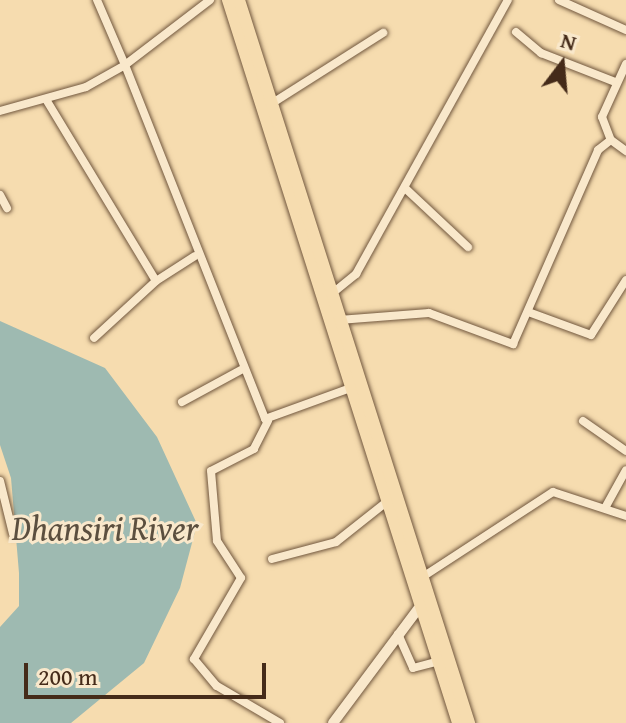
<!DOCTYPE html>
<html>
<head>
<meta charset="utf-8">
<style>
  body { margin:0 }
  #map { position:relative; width:626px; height:723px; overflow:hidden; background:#f6dcaf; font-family:"Gentium Book Plus",serif }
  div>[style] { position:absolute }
  .water>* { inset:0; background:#9ebab1 }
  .roads { filter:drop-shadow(0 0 2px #71573e) drop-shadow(0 0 2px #71573e) }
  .minor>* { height:8px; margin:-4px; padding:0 4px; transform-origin:4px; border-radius:4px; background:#f9e8cb }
  .tertiary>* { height:10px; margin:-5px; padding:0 5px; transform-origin:5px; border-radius:5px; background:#f9e8cb }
  .primary>* { height:12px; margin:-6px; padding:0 6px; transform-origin:6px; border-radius:6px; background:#f6dcaf }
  span { translate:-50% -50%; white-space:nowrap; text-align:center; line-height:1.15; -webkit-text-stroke:6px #f9e8cb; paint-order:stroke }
  .water-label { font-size:34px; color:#5b4f3f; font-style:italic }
  .north { position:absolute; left:522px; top:24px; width:80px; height:80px; -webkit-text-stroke:6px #f9e8cb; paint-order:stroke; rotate:16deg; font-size:22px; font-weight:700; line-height:32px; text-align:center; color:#452b19 }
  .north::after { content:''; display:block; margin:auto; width:28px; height:36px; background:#452b19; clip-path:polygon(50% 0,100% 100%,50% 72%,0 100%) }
  .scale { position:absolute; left:24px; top:663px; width:242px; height:36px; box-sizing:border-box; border:4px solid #452b19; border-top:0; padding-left:10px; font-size:24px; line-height:28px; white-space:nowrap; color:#452b19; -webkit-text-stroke:6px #f9e8cb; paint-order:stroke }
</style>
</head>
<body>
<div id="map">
  <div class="water">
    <i style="clip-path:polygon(0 321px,105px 368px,157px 437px,197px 524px,180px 588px,144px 663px,71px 723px,0 723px,0 627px,19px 606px,19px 573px,11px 478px,0 445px)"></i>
  </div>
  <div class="roads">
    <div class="minor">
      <i style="left:210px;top:0;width:107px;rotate:142.6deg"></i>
      <i style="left:125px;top:65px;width:381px;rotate:68.4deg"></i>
      <i style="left:265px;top:419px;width:88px;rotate:-19.9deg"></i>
      <i style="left:559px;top:0;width:73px;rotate:24.1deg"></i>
      <i style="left:516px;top:32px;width:33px;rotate:40deg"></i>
      <i style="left:541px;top:53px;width:79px;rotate:21.4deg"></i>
      <i style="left:626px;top:64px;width:58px;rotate:114.4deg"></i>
      <i style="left:602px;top:117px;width:25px;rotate:69deg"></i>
      <i style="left:611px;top:140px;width:19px;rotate:36deg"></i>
      <i style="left:47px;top:101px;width:210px;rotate:58.8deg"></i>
      <i style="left:156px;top:281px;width:84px;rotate:137.4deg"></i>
      <i style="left:271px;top:104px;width:133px;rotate:-32.4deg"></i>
      <i style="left:0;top:111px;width:89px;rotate:-15.6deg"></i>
      <i style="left:86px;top:87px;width:45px;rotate:-29.4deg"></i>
      <i style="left:125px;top:65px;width:71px;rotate:-113.3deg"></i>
      <i style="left:406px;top:189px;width:85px;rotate:43.1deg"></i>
      <i style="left:0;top:195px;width:15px;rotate:62deg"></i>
      <i style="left:156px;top:281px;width:46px;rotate:-32.7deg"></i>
      <i style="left:329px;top:296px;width:35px;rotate:-39deg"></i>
      <i style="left:356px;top:274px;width:313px;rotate:-61deg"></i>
      <i style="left:531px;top:313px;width:64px;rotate:20.1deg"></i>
      <i style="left:591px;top:335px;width:65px;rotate:-57.5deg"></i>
      <i style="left:339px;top:320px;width:90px;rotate:-4.4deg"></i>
      <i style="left:429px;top:313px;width:90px;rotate:20.3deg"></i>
      <i style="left:513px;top:344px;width:212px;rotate:-66.3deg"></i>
      <i style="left:598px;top:150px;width:16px;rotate:-38deg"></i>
      <i style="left:182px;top:402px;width:67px;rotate:-28.5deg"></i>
      <i style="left:268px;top:421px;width:31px;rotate:117deg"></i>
      <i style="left:254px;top:449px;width:48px;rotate:152.9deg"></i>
      <i style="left:211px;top:471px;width:70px;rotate:85.1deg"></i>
      <i style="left:217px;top:541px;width:44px;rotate:57deg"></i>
      <i style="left:241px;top:578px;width:94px;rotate:120.1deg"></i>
      <i style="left:194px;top:659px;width:35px;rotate:50deg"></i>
      <i style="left:217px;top:686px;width:73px;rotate:30.4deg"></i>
      <i style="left:583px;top:421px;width:52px;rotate:34.9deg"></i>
      <i style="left:0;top:481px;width:55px;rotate:76.2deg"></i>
      <i style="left:605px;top:508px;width:43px;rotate:-61.1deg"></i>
      <i style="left:272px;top:559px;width:66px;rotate:-14.9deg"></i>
      <i style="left:336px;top:542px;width:61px;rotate:-38.4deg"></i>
      <i style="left:424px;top:576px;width:154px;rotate:-33.1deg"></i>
      <i style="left:553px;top:492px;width:77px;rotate:18.2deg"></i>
      <i style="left:398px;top:634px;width:37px;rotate:66deg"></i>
      <i style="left:413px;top:668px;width:24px;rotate:-15deg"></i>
    </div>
    <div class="tertiary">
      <i style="left:333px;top:723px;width:142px;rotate:-53.3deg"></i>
    </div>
    <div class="primary">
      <i style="left:228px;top:0;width:759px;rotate:72.35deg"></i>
      <i style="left:239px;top:0;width:759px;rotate:72.35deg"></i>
    </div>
  </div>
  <div class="water-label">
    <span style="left:105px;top:528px">Dhansiri River</span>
  </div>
  <div class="north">N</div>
  <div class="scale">200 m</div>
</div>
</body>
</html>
